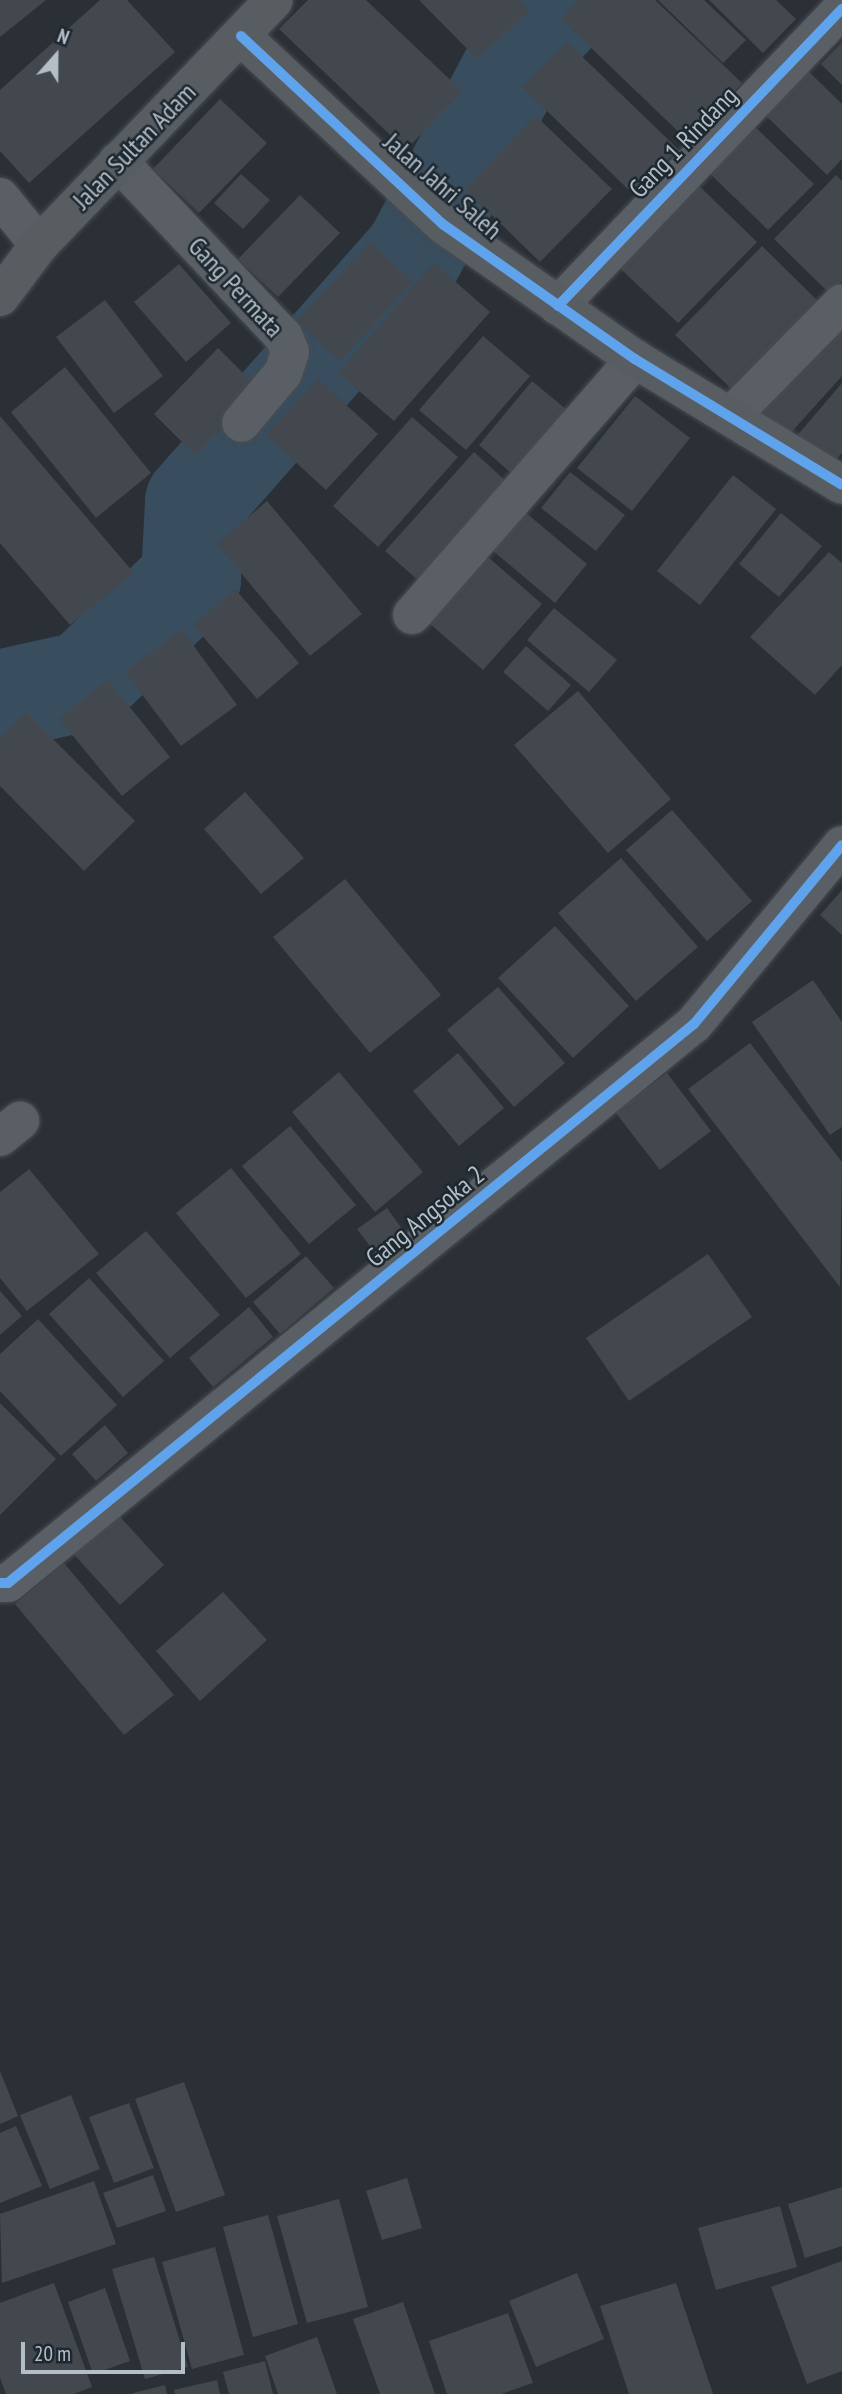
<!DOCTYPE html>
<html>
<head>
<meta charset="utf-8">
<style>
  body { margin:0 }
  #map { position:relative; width:842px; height:2394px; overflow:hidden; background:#2a3036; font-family:"PT Sans Narrow",sans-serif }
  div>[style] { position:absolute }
  .river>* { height:100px; margin:-50px; padding:0 50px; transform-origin:50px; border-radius:50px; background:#384d5e }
  .building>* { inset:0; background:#42484d }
  .roads { filter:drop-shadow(0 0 2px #484c51) drop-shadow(0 0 2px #484c51) }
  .street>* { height:38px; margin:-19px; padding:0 19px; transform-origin:19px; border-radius:19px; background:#595f65 }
  .secondary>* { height:38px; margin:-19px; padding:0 19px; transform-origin:19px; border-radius:19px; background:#585d62 }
  .cycleway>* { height:10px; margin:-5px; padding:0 5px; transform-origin:5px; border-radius:5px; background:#60a3ed }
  span { translate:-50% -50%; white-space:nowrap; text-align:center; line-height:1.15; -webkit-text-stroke:5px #1e2831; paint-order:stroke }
  .street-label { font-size:26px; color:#b4bec7 }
  .north { position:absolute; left:21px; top:21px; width:70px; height:70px; -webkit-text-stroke:5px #1e2831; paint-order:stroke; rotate:21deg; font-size:19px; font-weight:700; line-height:28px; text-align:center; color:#b4bec7 }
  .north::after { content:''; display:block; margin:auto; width:24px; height:32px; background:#b4bec7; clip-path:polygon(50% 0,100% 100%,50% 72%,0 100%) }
  .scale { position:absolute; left:21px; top:2342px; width:164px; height:32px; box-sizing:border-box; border:4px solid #b4bec7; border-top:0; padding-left:9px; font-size:21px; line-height:24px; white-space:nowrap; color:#b4bec7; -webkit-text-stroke:5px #1e2831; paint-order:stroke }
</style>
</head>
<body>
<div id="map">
  <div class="river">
    <i style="left:0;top:700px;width:87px;rotate:-12.6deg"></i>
    <i style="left:85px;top:681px;width:147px;rotate:-43.9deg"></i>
    <i style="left:191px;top:579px;width:77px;rotate:-87deg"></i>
    <i style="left:195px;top:502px;width:331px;rotate:-48.6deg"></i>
    <i style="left:414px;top:254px;width:237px;rotate:-62deg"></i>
    <i style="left:525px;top:45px;width:62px;rotate:-46.3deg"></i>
  </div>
  <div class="building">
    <i style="clip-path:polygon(0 0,46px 0,0 37px)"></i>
    <i style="clip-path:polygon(100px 0,127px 0,175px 52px,29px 183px,0 151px,0 90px)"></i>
    <i style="clip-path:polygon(308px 0,366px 0,462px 91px,406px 150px,279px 29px)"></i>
    <i style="clip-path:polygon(419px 0,519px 0,529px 11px,477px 59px)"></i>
    <i style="clip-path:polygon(579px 0,655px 0,742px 83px,687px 140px,561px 19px)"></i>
    <i style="clip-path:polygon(658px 0,704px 0,746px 40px,723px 63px)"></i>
    <i style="clip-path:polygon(709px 0,776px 0,796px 19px,763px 53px)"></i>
    <i style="clip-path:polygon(567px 42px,678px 149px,633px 194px,522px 87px)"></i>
    <i style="clip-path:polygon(842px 42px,842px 85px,821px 64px)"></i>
    <i style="clip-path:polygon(802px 65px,842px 104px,842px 159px,827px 175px,759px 109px)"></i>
    <i style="clip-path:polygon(220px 99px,267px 143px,199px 213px,153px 169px)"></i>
    <i style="clip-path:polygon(536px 116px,612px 189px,540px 262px,465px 189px)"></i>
    <i style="clip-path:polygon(745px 117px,814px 184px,768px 230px,700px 164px)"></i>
    <i style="clip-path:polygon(241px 174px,270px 200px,243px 229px,214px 203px)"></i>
    <i style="clip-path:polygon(836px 175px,842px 181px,842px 281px,830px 294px,774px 239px)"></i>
    <i style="clip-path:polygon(689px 176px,757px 242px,678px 323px,609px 258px)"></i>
    <i style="clip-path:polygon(300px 195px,340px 233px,278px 297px,238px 259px)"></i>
    <i style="clip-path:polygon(370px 242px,413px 282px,340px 361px,296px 321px)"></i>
    <i style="clip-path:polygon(762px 246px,826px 309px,740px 397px,675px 335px)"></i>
    <i style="clip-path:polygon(434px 263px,490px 312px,394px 421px,338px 373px)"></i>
    <i style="clip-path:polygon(179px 264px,231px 323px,186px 362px,134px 302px)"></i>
    <i style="clip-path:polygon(105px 300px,163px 376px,114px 413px,56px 337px)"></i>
    <i style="clip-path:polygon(842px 329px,842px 376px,787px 437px,751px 406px)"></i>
    <i style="clip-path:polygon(483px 336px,530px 376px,466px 450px,419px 410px)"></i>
    <i style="clip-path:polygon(218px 348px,260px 390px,195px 455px,154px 414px)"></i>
    <i style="clip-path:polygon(65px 367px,151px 473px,96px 518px,11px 412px)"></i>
    <i style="clip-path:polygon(318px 379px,378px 434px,326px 490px,266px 435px)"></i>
    <i style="clip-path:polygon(532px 381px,572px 414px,517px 478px,479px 445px)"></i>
    <i style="clip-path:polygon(842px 383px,842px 453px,829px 467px,795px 438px)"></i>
    <i style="clip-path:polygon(635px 396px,690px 438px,632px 511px,577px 468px)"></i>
    <i style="clip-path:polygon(0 416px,134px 573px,70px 625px,0 543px)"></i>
    <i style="clip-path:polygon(412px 417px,458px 457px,378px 547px,333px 506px)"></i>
    <i style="clip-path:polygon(474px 452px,517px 491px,428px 589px,385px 551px)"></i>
    <i style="clip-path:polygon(570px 472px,625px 515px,596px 551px,541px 508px)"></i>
    <i style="clip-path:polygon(733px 475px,776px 509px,700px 605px,657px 571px)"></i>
    <i style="clip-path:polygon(267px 501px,362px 614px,310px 656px,217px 544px)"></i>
    <i style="clip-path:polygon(525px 512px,587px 564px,555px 603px,492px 550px)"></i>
    <i style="clip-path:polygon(781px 513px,822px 546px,779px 597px,739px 564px)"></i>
    <i style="clip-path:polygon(480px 550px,542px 604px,483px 670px,421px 616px)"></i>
    <i style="clip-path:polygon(829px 552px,842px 563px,842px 665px,815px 695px,750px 637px)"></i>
    <i style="clip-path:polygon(235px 589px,299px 663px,257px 699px,193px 625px)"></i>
    <i style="clip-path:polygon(554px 608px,617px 660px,589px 692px,527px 640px)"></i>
    <i style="clip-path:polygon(182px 630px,237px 705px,181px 746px,125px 672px)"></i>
    <i style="clip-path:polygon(526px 646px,571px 685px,548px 711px,503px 672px)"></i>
    <i style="clip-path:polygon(108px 680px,170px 757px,122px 796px,59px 719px)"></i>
    <i style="clip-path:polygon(578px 691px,671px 799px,608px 853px,514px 745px)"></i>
    <i style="clip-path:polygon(26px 712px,135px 821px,84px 871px,0 786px,0 738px)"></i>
    <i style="clip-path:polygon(245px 792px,304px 858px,261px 894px,204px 829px)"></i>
    <i style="clip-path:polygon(672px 810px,752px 901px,707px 941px,626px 850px)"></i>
    <i style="clip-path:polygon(621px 858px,698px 947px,636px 1001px,558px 913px)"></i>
    <i style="clip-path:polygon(345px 879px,441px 995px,370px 1053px,273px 937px)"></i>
    <i style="clip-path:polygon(842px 890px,842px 935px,820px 915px)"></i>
    <i style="clip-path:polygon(555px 926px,629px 1006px,573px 1058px,498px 978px)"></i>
    <i style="clip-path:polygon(813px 980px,842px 1022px,842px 1127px,830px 1135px,752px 1022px)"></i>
    <i style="clip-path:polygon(498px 987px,565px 1063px,514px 1107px,447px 1030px)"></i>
    <i style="clip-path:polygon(750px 1043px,842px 1162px,840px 1287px,688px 1089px)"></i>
    <i style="clip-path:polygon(458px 1053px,504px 1108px,459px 1146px,413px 1091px)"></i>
    <i style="clip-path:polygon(339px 1072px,423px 1172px,375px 1212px,292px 1112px)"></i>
    <i style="clip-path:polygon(667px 1073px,711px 1131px,660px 1170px,615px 1112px)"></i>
    <i style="clip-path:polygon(290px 1126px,356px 1205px,309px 1244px,242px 1166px)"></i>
    <i style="clip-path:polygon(231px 1168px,301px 1254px,246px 1298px,176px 1213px)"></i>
    <i style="clip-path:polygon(29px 1169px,99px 1254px,27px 1311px,0 1278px,0 1192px)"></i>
    <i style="clip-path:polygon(387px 1208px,408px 1237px,379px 1258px,357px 1229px)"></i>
    <i style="clip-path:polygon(146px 1231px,220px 1315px,170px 1358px,96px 1273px)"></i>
    <i style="clip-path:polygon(708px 1254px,752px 1317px,629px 1401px,586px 1338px)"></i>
    <i style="clip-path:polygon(306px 1256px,334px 1288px,280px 1334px,253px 1302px)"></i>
    <i style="clip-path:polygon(89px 1278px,164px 1361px,123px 1397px,49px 1314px)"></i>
    <i style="clip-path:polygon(0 1291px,22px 1316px,0 1335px)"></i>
    <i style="clip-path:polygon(249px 1307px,273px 1337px,213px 1387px,189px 1358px)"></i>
    <i style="clip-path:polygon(38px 1319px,117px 1405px,61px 1456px,0 1391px,0 1354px)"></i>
    <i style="clip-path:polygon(0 1403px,56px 1459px,0 1515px)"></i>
    <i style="clip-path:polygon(105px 1425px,128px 1453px,96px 1481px,72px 1454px)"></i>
    <i style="clip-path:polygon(114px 1510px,164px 1565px,120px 1605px,70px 1550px)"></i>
    <i style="clip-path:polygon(64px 1563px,174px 1695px,124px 1735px,15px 1604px)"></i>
    <i style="clip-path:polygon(223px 1592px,267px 1640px,200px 1701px,156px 1651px)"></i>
    <i style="clip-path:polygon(0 2071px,18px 2116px,0 2124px)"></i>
    <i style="clip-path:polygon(184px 2082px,225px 2195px,176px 2212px,135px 2099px)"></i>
    <i style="clip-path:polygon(71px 2095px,100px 2169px,50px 2189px,20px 2115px)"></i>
    <i style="clip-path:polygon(129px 2103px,154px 2168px,114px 2183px,89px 2117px)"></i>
    <i style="clip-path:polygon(16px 2126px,42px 2186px,0 2203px,0 2133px)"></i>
    <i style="clip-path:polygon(153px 2175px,166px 2211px,117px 2228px,103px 2193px)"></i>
    <i style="clip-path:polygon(407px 2178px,422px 2228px,382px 2240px,366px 2191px)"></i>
    <i style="clip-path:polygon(94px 2181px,116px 2244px,2px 2283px,0 2214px)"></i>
    <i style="clip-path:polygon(842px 2187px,842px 2246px,805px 2258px,788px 2204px)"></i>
    <i style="clip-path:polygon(339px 2199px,368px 2307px,307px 2323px,277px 2216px)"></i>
    <i style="clip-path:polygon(780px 2206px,797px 2267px,716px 2290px,698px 2228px)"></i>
    <i style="clip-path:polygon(268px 2215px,298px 2324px,253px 2337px,223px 2227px)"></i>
    <i style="clip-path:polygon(215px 2247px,244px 2355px,192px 2369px,162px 2262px)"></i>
    <i style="clip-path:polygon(154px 2257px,188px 2367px,145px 2379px,112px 2269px)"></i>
    <i style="clip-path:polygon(842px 2261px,842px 2371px,807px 2384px,771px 2287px)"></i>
    <i style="clip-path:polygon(577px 2273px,604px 2339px,536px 2367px,509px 2301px)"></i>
    <i style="clip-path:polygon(54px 2283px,92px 2387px,74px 2394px,6px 2394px,0 2378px,0 2303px)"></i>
    <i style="clip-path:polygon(676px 2283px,713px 2394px,629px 2394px,600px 2306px)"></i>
    <i style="clip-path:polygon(105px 2288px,130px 2361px,93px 2374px,68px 2302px)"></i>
    <i style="clip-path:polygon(403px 2302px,435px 2394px,380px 2394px,353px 2319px)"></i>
    <i style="clip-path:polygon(508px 2313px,533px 2383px,501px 2394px,447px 2394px,429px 2341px)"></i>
    <i style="clip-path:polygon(317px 2337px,337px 2394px,278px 2394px,265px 2356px)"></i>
    <i style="clip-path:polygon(265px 2361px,273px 2394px,229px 2394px,223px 2372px)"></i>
    <i style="clip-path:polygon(217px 2380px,220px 2394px,175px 2394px,174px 2390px)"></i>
    <i style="clip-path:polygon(165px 2385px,167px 2394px,133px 2394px,133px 2393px)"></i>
  </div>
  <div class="roads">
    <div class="street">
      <i style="left:118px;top:161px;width:242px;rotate:46.7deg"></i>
      <i style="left:284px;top:337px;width:16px;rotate:68deg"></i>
      <i style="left:290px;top:352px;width:22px;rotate:108deg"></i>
      <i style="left:283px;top:373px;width:65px;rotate:130deg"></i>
      <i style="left:0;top:197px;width:62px;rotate:50.9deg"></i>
      <i style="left:558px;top:306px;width:411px;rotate:-46.3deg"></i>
      <i style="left:731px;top:416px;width:158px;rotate:-45.5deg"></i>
      <i style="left:412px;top:615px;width:340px;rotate:-48.9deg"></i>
      <i style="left:0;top:1137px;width:26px;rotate:-39deg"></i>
      <i style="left:0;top:1583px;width:8px"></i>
      <i style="left:8px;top:1583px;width:885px;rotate:-39.18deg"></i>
      <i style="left:694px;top:1024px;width:232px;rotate:-50.4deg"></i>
    </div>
    <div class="secondary">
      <i style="left:241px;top:36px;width:277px;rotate:43deg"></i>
      <i style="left:444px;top:225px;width:233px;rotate:35.1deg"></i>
      <i style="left:635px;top:359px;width:242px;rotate:31.3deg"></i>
      <i style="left:0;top:297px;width:65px;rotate:-53.1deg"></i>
      <i style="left:39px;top:245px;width:339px;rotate:-46.2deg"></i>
    </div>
  </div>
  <div class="cycleway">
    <i style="left:241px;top:36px;width:277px;rotate:43deg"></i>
    <i style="left:444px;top:225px;width:233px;rotate:35.1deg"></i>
    <i style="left:635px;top:359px;width:242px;rotate:31.3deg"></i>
    <i style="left:558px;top:306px;width:411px;rotate:-46.3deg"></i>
    <i style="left:0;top:1583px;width:8px"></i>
    <i style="left:8px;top:1583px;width:885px;rotate:-39.18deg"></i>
    <i style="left:694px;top:1024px;width:232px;rotate:-50.4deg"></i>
  </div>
  <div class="street-label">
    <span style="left:683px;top:142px;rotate:-46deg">Gang 1 Rindang</span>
    <span style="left:134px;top:146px;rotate:-46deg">Jalan Sultan Adam</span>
    <span style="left:443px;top:186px;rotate:41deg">Jalan Jahri Saleh</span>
    <span style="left:236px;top:287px;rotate:47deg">Gang Permata</span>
    <span style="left:425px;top:1216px;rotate:-39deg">Gang Angsoka 2</span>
  </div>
  <div class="north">N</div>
  <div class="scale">20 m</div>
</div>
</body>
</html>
